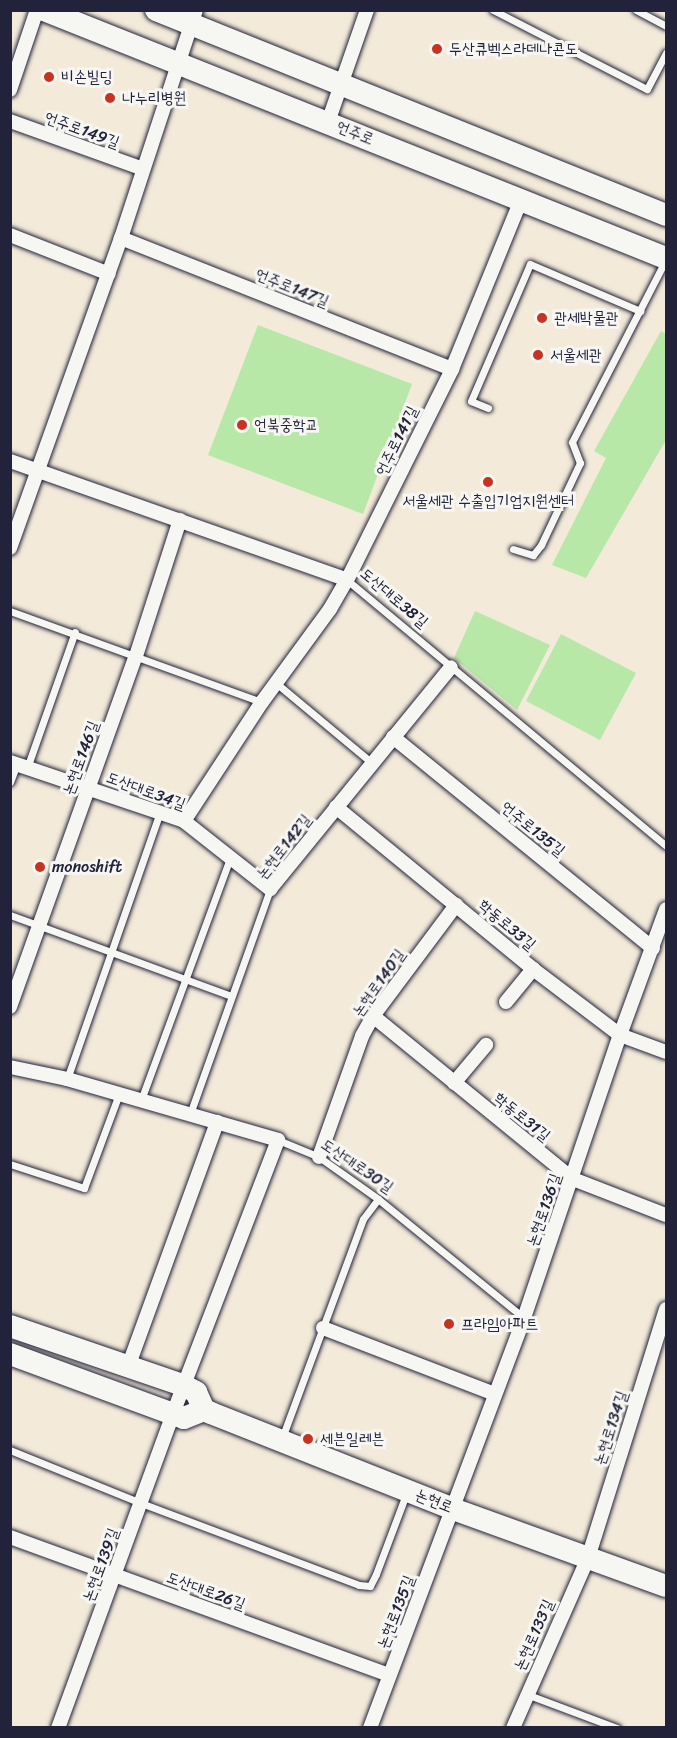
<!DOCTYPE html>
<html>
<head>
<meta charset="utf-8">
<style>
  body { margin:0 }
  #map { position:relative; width:677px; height:1738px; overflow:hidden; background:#f3ead9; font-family:Sriracha,"Poor Story",sans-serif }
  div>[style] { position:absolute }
  .green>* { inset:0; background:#b7e8a7 }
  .roads { filter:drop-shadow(0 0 2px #22223b) drop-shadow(0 0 2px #22223b) }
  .lane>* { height:7px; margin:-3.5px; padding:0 3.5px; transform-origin:3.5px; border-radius:3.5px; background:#f6f6f2 }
  .street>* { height:14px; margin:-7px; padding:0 7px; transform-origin:7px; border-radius:7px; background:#f6f6f2 }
  .primary>* { height:22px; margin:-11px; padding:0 11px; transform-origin:11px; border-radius:11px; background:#f6f6f2 }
  .dots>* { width:16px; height:16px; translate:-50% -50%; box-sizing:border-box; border:3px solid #f6f6f2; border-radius:50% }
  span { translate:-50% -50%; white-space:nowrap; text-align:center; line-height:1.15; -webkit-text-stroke:6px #f6f6f2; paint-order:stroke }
  .poi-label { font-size:16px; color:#22223b }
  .left { translate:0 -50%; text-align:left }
  .street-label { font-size:16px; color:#22223b }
  .frame { position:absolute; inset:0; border:12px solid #22223b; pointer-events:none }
</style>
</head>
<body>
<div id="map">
  <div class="green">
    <i style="clip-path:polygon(258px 325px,412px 384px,363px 514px,208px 455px)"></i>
    <i style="clip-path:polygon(661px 331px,666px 334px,666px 440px,586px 578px,552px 565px,606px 458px,594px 451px)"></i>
    <i style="clip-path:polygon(475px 611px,550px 645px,517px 710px,454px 658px)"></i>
    <i style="clip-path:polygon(561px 634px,636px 673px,600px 740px,526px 701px)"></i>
  </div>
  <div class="roads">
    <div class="lane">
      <i style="left:493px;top:10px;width:173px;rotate:27.2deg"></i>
      <i style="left:647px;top:89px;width:41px;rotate:-62.2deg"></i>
      <i style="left:636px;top:10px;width:34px;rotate:28deg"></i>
      <i style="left:488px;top:408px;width:18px;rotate:-158deg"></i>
      <i style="left:471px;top:401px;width:149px;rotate:-66.7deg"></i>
      <i style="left:530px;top:264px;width:120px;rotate:23.1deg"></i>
      <i style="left:513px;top:549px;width:21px;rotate:17deg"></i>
      <i style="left:533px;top:555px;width:13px;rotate:-51deg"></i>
      <i style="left:541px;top:545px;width:91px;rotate:-64.6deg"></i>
      <i style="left:580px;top:463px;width:22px;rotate:-111deg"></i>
      <i style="left:572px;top:442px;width:203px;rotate:-62.8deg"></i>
      <i style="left:347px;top:580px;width:415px;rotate:39.8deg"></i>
      <i style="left:10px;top:611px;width:268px;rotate:19.9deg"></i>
      <i style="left:276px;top:683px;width:125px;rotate:39.8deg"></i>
      <i style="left:27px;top:768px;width:144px;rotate:-70.6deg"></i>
      <i style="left:10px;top:782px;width:19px;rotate:-69deg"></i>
      <i style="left:10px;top:915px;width:235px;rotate:20.1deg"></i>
      <i style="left:67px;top:1079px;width:283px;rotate:-70.8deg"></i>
      <i style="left:141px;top:1100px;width:258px;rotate:-69.8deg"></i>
      <i style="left:190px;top:1114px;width:239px;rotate:-70.4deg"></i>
      <i style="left:278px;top:1140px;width:44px;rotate:22.5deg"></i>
      <i style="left:319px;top:1157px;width:72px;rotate:35.4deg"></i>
      <i style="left:378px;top:1199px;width:188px;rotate:39.2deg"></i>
      <i style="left:10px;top:1164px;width:78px;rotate:18deg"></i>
      <i style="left:84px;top:1188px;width:100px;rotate:-69.6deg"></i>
      <i style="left:282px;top:1438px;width:233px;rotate:-69.7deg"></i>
      <i style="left:363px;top:1219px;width:25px;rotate:-53deg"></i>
      <i style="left:10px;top:1450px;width:141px;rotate:22deg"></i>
      <i style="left:141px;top:1503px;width:233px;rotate:20.6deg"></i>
      <i style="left:359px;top:1585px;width:11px;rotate:5deg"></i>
      <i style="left:370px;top:1586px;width:13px;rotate:-63deg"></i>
      <i style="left:376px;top:1574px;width:85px;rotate:-69.4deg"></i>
      <i style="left:526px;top:1694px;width:97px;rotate:20.5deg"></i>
    </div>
    <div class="street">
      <i style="left:10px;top:90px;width:84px;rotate:-71.4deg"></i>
      <i style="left:10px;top:121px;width:141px;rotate:19.8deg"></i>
      <i style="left:328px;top:122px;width:119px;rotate:-70.8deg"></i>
      <i style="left:10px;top:235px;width:106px;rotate:21.5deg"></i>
      <i style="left:121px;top:238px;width:356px;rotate:21.6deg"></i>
      <i style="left:10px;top:461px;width:357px;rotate:19.4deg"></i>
      <i style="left:10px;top:548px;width:329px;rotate:-70.3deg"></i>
      <i style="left:121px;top:238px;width:240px;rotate:-71.8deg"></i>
      <i style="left:393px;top:737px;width:335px;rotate:39.1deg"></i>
      <i style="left:10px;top:762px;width:184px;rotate:18.7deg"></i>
      <i style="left:184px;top:821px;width:110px;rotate:38.3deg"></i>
      <i style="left:270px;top:889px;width:286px;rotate:-50.8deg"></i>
      <i style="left:336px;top:807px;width:255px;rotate:39.4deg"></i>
      <i style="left:533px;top:969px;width:109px;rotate:37.2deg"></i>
      <i style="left:620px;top:1035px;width:49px;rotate:20.3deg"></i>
      <i style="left:184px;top:821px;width:142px;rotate:-56.8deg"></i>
      <i style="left:262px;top:702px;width:115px;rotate:-53.8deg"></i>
      <i style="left:330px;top:609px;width:34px;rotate:-60deg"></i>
      <i style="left:347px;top:580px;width:236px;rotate:-63.5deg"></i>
      <i style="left:452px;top:369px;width:183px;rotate:-67.8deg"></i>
      <i style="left:506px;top:1002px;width:43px;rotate:-50.7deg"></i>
      <i style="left:10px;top:1007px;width:373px;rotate:-70.3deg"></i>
      <i style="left:136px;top:656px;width:143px;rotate:-72.1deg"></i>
      <i style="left:373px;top:1016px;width:258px;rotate:39.2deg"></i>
      <i style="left:573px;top:1179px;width:100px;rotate:21.2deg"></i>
      <i style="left:10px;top:1067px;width:58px;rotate:11.9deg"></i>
      <i style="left:67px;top:1079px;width:220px;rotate:16.1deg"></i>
      <i style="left:278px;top:1140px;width:293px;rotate:111deg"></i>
      <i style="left:173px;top:1414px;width:334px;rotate:110.1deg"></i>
      <i style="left:454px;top:1083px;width:50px;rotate:-49.9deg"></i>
      <i style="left:319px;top:1157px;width:128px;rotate:-70.4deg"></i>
      <i style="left:362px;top:1036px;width:23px;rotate:-61deg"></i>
      <i style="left:373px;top:1016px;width:139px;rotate:-53.2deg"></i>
      <i style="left:323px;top:1328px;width:184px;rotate:21deg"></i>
      <i style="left:128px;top:1367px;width:261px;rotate:-70deg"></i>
      <i style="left:10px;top:1537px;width:403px;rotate:20deg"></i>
      <i style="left:370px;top:1728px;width:438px;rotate:-69.4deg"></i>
      <i style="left:524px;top:1318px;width:299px;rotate:-71.3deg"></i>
      <i style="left:620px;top:1035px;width:134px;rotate:-69.9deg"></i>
      <i style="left:513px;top:1728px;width:186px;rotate:-66.2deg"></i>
      <i style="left:588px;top:1558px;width:261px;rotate:-72.6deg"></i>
    </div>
    <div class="primary">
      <i style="left:44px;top:10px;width:670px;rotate:21.74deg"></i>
      <i style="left:156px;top:10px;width:550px;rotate:21.9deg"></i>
      <i style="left:10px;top:1326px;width:185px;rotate:18.9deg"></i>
      <i style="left:185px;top:1386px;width:13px;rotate:29deg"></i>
      <i style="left:196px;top:1392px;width:20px;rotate:66deg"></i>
      <i style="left:204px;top:1410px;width:8px;rotate:23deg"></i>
      <i style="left:211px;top:1413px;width:260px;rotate:21.6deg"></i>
      <i style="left:453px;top:1509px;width:226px;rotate:19.9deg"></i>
      <i style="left:10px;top:1354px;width:185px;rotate:20.2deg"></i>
      <i style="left:184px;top:1418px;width:22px;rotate:-22deg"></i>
    </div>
  </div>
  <div class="dots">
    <i style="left:437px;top:49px;background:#c8321e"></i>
    <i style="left:49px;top:77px;background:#c8321e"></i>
    <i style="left:110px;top:98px;background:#c8321e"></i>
    <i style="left:542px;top:318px;background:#c8321e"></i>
    <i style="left:538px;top:355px;background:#c8321e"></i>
    <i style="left:242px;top:425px;background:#c8321e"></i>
    <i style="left:488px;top:482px;background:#c8321e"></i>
    <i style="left:40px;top:867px;background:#c8321e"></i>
    <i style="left:449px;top:1324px;background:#c8321e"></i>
    <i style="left:308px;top:1439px;background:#c8321e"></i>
  </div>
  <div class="poi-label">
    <span class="left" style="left:449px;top:49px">두산큐벡스라데나콘도</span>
    <span class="left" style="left:61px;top:77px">비손빌딩</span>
    <span class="left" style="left:122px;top:98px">나누리병원</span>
    <span class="left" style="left:554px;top:318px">관세박물관</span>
    <span class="left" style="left:550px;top:355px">서울세관</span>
    <span class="left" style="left:254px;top:425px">언북중학교</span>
    <span style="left:488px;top:501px">서울세관 수출입기업지원센터</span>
    <span class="left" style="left:52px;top:867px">monoshift</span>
    <span class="left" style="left:461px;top:1324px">프라임아파트</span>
    <span class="left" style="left:320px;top:1439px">세븐일레븐</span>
  </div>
  <div class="street-label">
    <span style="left:82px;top:130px;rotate:20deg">언주로149길</span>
    <span style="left:355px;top:133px;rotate:22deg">언주로</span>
    <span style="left:292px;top:288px;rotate:22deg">언주로147길</span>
    <span style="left:397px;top:441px;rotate:-64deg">언주로141길</span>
    <span style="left:394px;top:598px;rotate:40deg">도산대로38길</span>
    <span style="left:81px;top:758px;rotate:-70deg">논현로146길</span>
    <span style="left:146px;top:791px;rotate:20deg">도산대로34길</span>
    <span style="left:533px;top:829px;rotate:39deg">언주로135길</span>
    <span style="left:284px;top:847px;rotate:-52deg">논현로142길</span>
    <span style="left:507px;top:925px;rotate:40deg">학동로33길</span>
    <span style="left:379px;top:983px;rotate:-55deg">논현로140길</span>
    <span style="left:522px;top:1117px;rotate:39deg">학동로31길</span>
    <span style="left:357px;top:1166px;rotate:34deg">도산대로30길</span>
    <span style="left:544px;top:1210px;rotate:-71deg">논현로136길</span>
    <span style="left:611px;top:1428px;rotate:-72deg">논현로134길</span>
    <span style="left:434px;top:1501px;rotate:22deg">논현로</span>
    <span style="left:101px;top:1565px;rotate:-70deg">논현로139길</span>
    <span style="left:206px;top:1591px;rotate:20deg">도산대로26길</span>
    <span style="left:396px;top:1612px;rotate:-69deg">논현로135길</span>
    <span style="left:534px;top:1635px;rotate:-66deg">논현로133길</span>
  </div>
  <div class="frame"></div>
</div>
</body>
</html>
